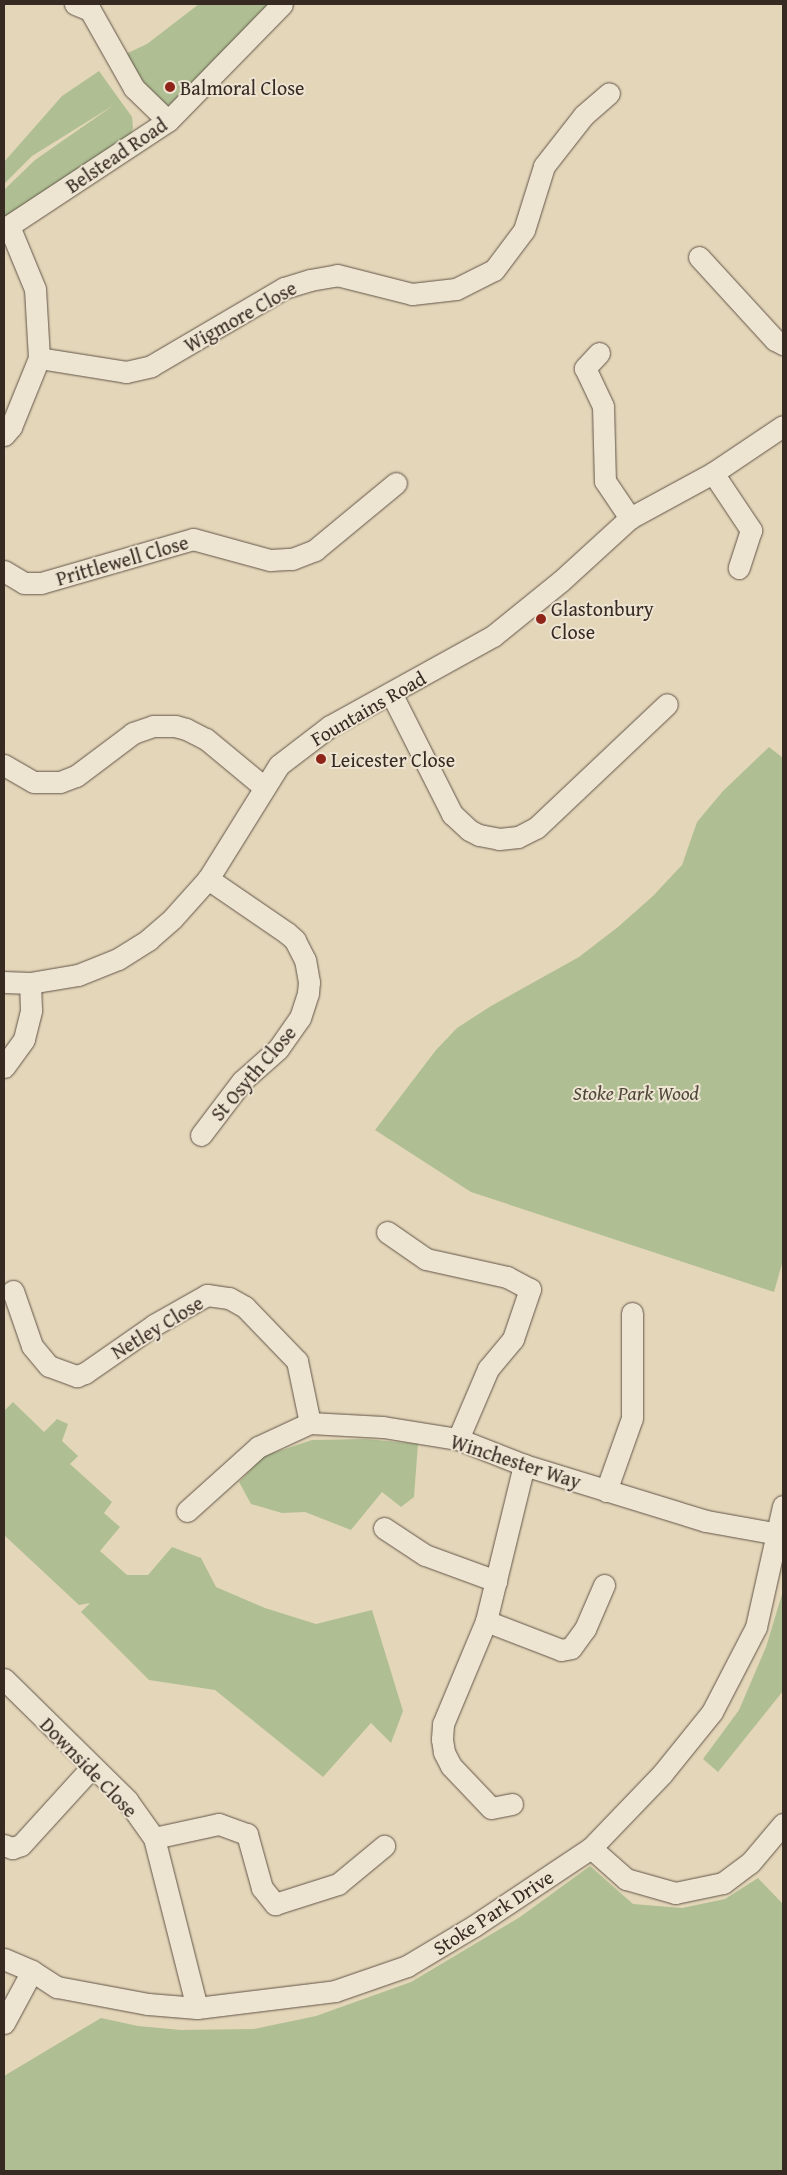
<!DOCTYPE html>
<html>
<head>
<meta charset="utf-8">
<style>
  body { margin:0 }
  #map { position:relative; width:787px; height:2175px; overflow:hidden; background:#e4d6b9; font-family:"Gentium Book Plus",serif }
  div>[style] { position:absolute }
  .green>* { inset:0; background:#afbf93 }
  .roads { filter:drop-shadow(0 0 1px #625548) drop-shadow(0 0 1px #625548) }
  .minor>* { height:21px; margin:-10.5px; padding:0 10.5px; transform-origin:10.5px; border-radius:10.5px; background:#ede4d2 }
  .dots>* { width:14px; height:14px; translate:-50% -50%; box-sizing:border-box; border:2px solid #ede4d2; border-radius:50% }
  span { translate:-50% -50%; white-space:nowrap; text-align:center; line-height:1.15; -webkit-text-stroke:4px #ede4d2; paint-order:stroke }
  .poi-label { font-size:20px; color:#372a22 }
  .left { translate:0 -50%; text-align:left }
  .street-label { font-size:20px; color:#372a22 }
  .park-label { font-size:20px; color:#4f4839; font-style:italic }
  .frame { position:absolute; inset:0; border:5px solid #372a22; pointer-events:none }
</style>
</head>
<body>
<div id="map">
  <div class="green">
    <i style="clip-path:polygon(199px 4px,291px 4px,269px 33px,233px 68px,184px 106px,161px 104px,117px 58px,147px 44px)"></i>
    <i style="clip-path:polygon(99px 71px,132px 117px,133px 128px,127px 148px,4px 231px,4px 190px,35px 160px,114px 105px,32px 156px,4px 184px,4px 162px,62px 96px)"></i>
    <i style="clip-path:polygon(769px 747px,783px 758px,783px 1260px,774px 1292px,471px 1192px,375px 1130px,436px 1050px,457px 1028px,491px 1006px,579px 957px,618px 927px,653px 896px,682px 865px,697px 822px,723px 791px)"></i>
    <i style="clip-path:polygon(13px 1402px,44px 1432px,57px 1419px,68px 1424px,62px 1441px,78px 1456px,70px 1464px,112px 1502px,104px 1513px,120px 1527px,100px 1551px,127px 1575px,148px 1575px,172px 1547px,201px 1558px,216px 1587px,265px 1608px,316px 1624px,372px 1610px,403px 1711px,391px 1743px,371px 1723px,323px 1777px,215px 1690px,149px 1680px,81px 1612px,90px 1603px,79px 1605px,4px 1535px,4px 1411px)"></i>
    <i style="clip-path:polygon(366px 1439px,418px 1444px,414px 1497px,401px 1507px,382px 1492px,351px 1530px,305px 1512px,282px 1513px,251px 1504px,239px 1482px,264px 1456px,312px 1440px)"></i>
    <i style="clip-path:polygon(783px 1591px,783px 1691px,718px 1772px,703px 1759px,739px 1710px,766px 1647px)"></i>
    <i style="clip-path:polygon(590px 1866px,633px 1904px,682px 1908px,725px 1899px,758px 1878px,783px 1904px,783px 2171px,4px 2171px,4px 2076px,101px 2018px,138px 2026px,181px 2030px,254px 2029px,316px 2016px,411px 1982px,520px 1917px)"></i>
  </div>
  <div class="roads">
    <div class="minor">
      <i style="left:75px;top:4px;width:16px;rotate:22deg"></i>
      <i style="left:90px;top:10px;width:90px;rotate:60.6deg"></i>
      <i style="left:134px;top:88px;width:47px;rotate:44.1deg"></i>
      <i style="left:4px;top:229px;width:196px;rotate:-33.4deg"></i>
      <i style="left:168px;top:121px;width:163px;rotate:-45.7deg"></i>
      <i style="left:699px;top:257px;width:113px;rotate:47.5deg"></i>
      <i style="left:775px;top:340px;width:9px;rotate:27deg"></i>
      <i style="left:599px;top:353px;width:21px;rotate:133deg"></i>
      <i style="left:585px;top:368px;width:42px;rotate:64.7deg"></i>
      <i style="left:603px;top:406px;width:75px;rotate:88.5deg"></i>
      <i style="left:605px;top:481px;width:45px;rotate:56deg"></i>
      <i style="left:39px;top:358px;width:88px;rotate:9.1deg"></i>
      <i style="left:126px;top:372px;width:26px;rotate:-13deg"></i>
      <i style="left:151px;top:366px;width:154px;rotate:-30.4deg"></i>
      <i style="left:284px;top:288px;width:27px;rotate:-17deg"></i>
      <i style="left:310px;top:280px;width:27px;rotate:-10deg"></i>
      <i style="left:337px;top:275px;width:77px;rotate:14.2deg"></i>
      <i style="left:412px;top:294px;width:44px;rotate:-6.5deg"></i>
      <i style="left:456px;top:289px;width:42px;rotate:-26.6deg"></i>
      <i style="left:494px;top:270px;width:50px;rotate:-53.1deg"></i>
      <i style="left:524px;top:230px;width:67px;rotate:-72.6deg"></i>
      <i style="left:544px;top:166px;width:65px;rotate:-51.9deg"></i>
      <i style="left:584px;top:115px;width:33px;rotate:-41deg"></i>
      <i style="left:4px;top:435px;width:11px;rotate:-49deg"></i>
      <i style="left:11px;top:427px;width:74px;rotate:-67.9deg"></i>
      <i style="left:39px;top:358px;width:69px;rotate:-93.3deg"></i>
      <i style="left:35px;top:289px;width:68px;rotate:-112.4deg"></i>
      <i style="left:713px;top:473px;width:69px;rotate:56.3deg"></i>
      <i style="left:751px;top:530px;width:40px;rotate:108deg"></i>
      <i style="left:4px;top:571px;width:23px;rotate:31deg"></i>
      <i style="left:24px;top:583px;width:17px"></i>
      <i style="left:41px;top:583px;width:158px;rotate:-16.1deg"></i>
      <i style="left:193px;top:539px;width:80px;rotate:15.3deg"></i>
      <i style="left:270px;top:560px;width:22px;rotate:-3deg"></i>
      <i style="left:292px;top:559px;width:25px;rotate:-21deg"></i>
      <i style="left:315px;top:550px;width:105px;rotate:-39.6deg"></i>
      <i style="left:391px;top:693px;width:136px;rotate:63.2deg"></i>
      <i style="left:452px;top:814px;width:23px;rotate:43deg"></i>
      <i style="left:469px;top:830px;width:11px;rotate:27deg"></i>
      <i style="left:479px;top:835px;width:20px;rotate:11deg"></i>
      <i style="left:499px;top:839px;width:19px;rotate:-6deg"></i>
      <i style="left:518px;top:837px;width:20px;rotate:-27deg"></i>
      <i style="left:536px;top:828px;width:180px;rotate:-43.4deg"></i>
      <i style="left:4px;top:765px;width:34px;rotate:30deg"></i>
      <i style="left:34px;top:782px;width:26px"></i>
      <i style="left:60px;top:782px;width:17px;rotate:-21deg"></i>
      <i style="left:76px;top:776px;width:71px;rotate:-37deg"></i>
      <i style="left:133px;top:733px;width:21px;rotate:-19deg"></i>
      <i style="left:153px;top:726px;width:22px"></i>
      <i style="left:175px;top:726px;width:11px;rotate:15deg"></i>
      <i style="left:186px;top:729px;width:22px;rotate:27deg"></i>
      <i style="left:206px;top:739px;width:75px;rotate:39.6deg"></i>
      <i style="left:4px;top:982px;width:26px;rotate:2deg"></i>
      <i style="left:30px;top:983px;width:49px;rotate:-9.5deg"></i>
      <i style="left:78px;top:975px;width:43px;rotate:-21.8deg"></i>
      <i style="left:118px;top:959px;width:36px;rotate:-32deg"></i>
      <i style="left:148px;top:940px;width:33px;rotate:-41deg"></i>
      <i style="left:173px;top:918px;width:52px;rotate:-48.1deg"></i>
      <i style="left:208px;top:879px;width:134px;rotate:-58.1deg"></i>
      <i style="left:279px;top:765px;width:64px;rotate:-37.4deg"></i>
      <i style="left:330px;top:726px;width:186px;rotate:-28.9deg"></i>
      <i style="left:493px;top:636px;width:87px;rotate:-39deg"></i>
      <i style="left:561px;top:581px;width:93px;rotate:-42.4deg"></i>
      <i style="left:630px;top:518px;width:94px;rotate:-28.5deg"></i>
      <i style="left:713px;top:473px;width:84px;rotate:-33.9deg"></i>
      <i style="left:4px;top:1067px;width:34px;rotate:-54deg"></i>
      <i style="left:24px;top:1039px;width:30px;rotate:-76deg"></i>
      <i style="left:31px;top:1010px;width:27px;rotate:-92deg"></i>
      <i style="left:201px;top:1135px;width:68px;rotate:-52.8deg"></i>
      <i style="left:242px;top:1081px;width:48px;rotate:-41.6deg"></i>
      <i style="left:278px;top:1049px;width:38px;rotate:-55deg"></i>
      <i style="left:300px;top:1018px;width:26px;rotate:-72deg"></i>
      <i style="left:308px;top:993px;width:11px;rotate:-85deg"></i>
      <i style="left:309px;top:982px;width:22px;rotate:-100deg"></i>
      <i style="left:305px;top:960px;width:22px;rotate:-117deg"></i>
      <i style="left:295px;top:940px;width:11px;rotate:-139deg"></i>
      <i style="left:287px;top:933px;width:96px;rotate:-145.6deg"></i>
      <i style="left:387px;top:1232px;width:47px;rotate:34.7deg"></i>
      <i style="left:426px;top:1259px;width:83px;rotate:12.5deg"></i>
      <i style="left:507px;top:1277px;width:26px;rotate:28deg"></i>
      <i style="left:530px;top:1289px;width:53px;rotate:108.8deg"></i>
      <i style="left:513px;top:1339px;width:39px;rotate:130deg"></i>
      <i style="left:488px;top:1369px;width:76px;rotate:113.2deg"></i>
      <i style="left:13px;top:1291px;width:58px;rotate:70.9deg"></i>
      <i style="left:32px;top:1346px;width:26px;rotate:50deg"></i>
      <i style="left:49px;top:1366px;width:30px;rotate:20deg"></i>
      <i style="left:77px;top:1376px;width:9px;rotate:-21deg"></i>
      <i style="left:85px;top:1373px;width:84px;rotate:-34.8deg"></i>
      <i style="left:154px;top:1325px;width:61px;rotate:-29.5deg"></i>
      <i style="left:207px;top:1295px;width:22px;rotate:8deg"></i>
      <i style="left:229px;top:1298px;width:18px;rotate:29deg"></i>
      <i style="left:245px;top:1307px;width:75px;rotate:46.1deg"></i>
      <i style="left:297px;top:1361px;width:63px;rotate:78.2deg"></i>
      <i style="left:606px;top:1491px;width:77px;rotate:-70.4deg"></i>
      <i style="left:632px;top:1418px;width:105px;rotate:-90deg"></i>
      <i style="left:187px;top:1511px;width:96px;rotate:-42deg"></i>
      <i style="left:258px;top:1447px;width:57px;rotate:-24.8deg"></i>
      <i style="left:310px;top:1423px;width:73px;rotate:3.1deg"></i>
      <i style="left:383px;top:1427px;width:76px;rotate:9.1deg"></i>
      <i style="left:458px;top:1439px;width:71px;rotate:21.5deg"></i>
      <i style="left:524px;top:1465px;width:190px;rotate:17.1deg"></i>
      <i style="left:706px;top:1521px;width:74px;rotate:10.1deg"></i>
      <i style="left:384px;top:1528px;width:49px;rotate:33.4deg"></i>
      <i style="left:425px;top:1555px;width:76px;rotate:20.1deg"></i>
      <i style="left:486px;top:1621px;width:80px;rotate:21.1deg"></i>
      <i style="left:561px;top:1650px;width:10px;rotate:-11deg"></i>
      <i style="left:571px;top:1648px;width:24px;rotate:-54deg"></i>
      <i style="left:585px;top:1629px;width:48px;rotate:-66.6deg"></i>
      <i style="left:4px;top:1679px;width:173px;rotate:44.5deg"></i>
      <i style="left:127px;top:1800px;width:47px;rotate:54.6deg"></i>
      <i style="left:154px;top:1838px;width:175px;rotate:75.8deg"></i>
      <i style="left:512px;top:1804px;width:21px;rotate:169deg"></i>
      <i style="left:491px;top:1808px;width:58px;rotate:-133.6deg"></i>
      <i style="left:451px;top:1766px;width:16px;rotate:-117deg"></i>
      <i style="left:444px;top:1752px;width:13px;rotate:-99deg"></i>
      <i style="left:442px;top:1739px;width:15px;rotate:-86deg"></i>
      <i style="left:443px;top:1724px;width:112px;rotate:-67.3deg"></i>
      <i style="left:486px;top:1621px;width:161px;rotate:-76.3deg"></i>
      <i style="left:154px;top:1838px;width:66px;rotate:-12.2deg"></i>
      <i style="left:219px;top:1824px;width:30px;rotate:20deg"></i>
      <i style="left:247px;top:1834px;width:56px;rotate:74.5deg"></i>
      <i style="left:262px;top:1888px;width:21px;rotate:51deg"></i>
      <i style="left:275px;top:1904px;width:66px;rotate:-17.6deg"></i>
      <i style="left:338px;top:1884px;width:60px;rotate:-39.6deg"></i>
      <i style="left:4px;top:1845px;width:9px;rotate:21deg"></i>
      <i style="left:12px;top:1848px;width:9px;rotate:-18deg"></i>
      <i style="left:21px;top:1845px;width:105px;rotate:-47.7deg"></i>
      <i style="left:591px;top:1848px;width:47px;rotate:41.5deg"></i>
      <i style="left:626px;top:1879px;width:51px;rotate:15.9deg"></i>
      <i style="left:675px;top:1893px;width:49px;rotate:-11.8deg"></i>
      <i style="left:723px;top:1883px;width:34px;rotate:-37deg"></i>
      <i style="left:750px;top:1863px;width:51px;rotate:-49.8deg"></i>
      <i style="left:4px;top:1959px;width:30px;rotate:23deg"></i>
      <i style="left:32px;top:1971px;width:30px;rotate:33deg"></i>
      <i style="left:57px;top:1987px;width:93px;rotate:10.6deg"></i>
      <i style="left:148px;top:2004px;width:49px;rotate:4.7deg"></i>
      <i style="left:197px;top:2008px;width:139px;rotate:-7deg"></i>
      <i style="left:335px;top:1991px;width:76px;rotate:-19.1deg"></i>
      <i style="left:407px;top:1966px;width:78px;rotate:-30.8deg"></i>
      <i style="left:474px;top:1926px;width:141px;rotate:-33.7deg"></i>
      <i style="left:591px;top:1848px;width:103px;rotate:-46.2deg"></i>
      <i style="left:662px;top:1774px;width:80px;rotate:-51.1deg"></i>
      <i style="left:712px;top:1712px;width:96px;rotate:-62.6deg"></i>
      <i style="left:756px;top:1627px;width:124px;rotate:-77.4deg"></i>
      <i style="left:4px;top:2023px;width:59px;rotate:-61.7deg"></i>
    </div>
  </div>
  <div class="dots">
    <i style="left:170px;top:87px;background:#8f2418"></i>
    <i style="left:541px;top:619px;background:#8f2418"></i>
    <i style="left:321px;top:759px;background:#8f2418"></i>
  </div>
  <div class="poi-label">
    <span class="left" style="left:180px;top:87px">Balmoral Close</span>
    <span class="left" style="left:551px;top:620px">Glastonbury<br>Close</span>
    <span class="left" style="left:331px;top:759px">Leicester Close</span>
  </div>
  <div class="street-label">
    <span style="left:116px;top:155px;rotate:-34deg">Belstead Road</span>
    <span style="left:240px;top:316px;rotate:-29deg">Wigmore Close</span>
    <span style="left:122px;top:560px;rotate:-16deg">Prittlewell Close</span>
    <span style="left:368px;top:708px;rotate:-30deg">Fountains Road</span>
    <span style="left:253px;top:1073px;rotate:-49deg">St Osyth Close</span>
    <span style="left:157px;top:1327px;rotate:-31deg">Netley Close</span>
    <span style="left:516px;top:1461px;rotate:18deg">Winchester Way</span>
    <span style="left:89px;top:1767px;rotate:46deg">Downside Close</span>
    <span style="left:493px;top:1912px;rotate:-33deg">Stoke Park Drive</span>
  </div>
  <div class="park-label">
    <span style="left:636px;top:1092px">Stoke Park Wood</span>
  </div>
  <div class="frame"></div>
</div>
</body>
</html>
